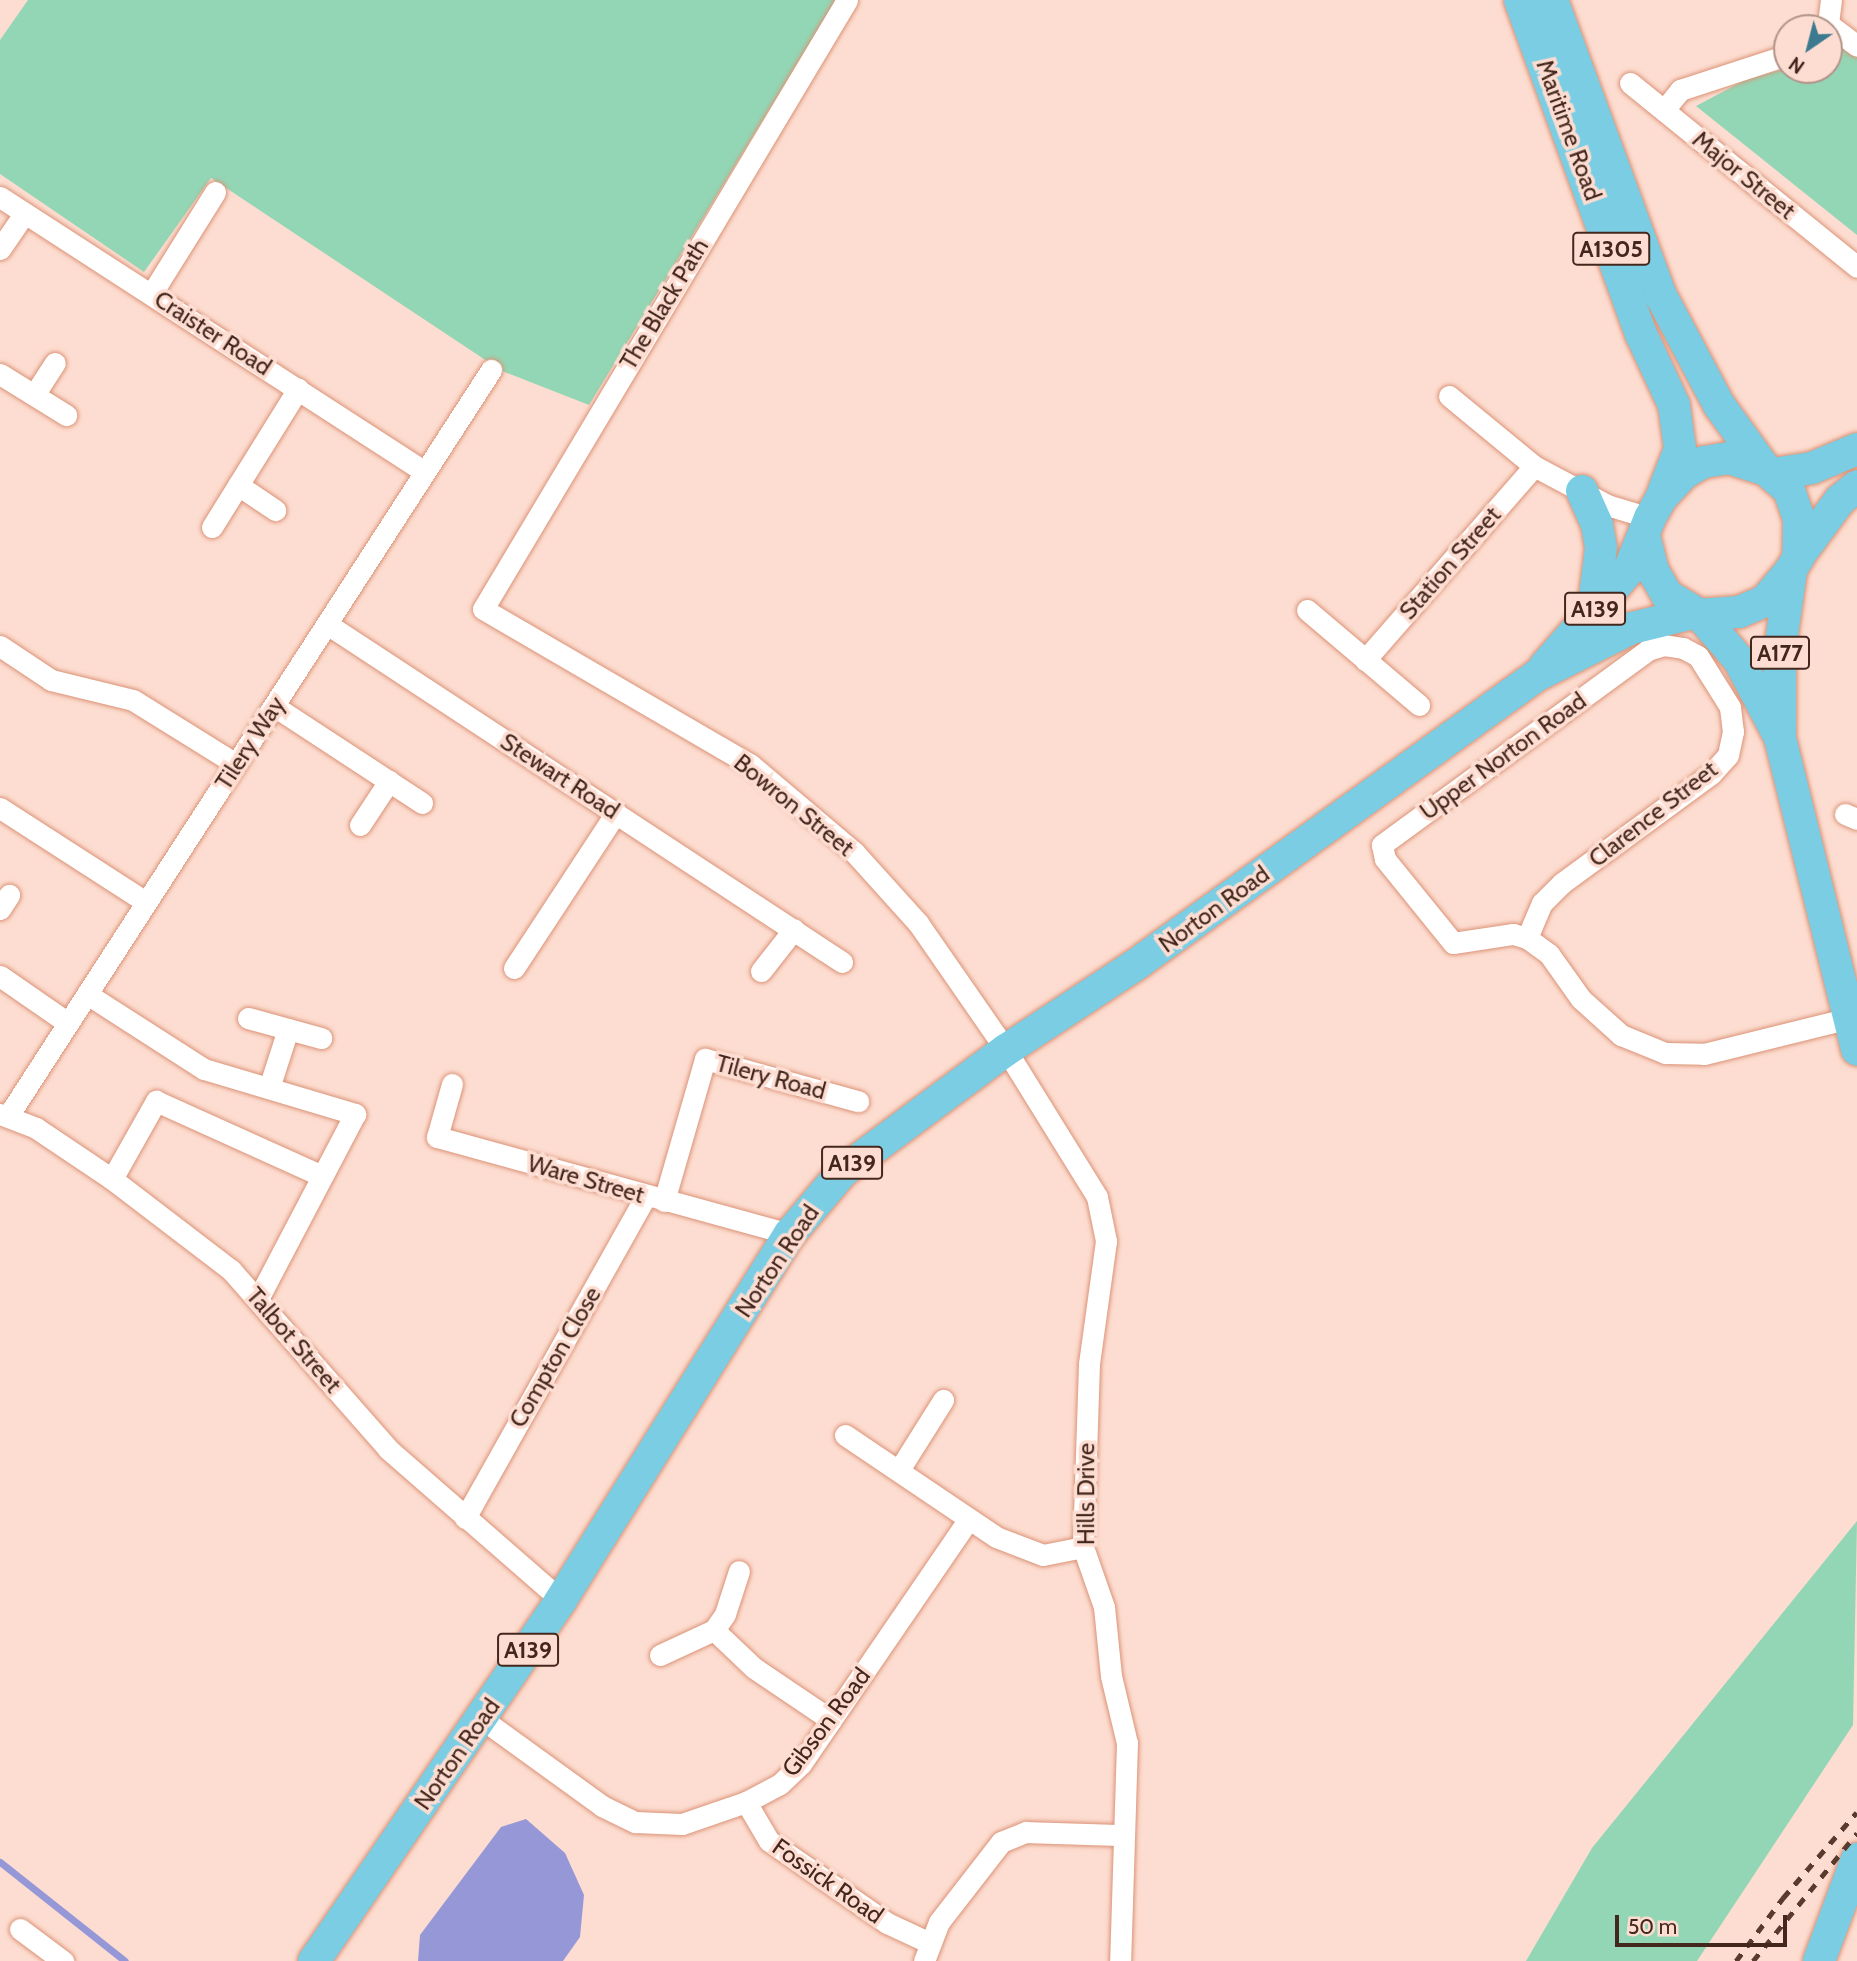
<!DOCTYPE html>
<html>
<head>
<meta charset="utf-8">
<style>
  body { margin:0 }
  #map { position:relative; width:1857px; height:1961px; overflow:hidden; background:#fdddd1; font-family:Cabin,sans-serif }
  div>[style] { position:absolute }
  .green>* { inset:0; background:#93d6b5 }
  .water>* { inset:0; background:#9597d7 }
  .stream>* { height:7px; margin:-3.5px; padding:0 3.5px; transform-origin:3.5px; border-radius:3.5px; background:#9597d7 }
  .roads { filter:drop-shadow(0 0 2px #db9377) drop-shadow(0 0 2px #db9377) }
  .minor>* { height:21px; margin:-10.5px; padding:0 10.5px; transform-origin:10.5px; border-radius:10.5px; background:#fff }
  .primary>* { height:32px; margin:-16px; padding:0 16px; transform-origin:16px; border-radius:16px; background:#7acde3 }
  .rail>* { height:5px; margin-top:-2.5px; transform-origin:0; background:repeating-linear-gradient(90deg,#583a2f 0 9px,transparent 0 18px) }
  span { translate:-50% -50%; white-space:nowrap; text-align:center; line-height:1.15; -webkit-text-stroke:7px #fdddd1; paint-order:stroke }
  .shield-label span { padding:2px 5px; background:#fdddd1; border:2px solid; border-radius:5px; -webkit-text-stroke-width:0 }
  .shield-label { font-size:23px; color:#44271c; font-weight:700 }
  .street-label { font-size:24px; color:#44271c }
  .north { position:absolute; left:1773px; top:14px; width:70px; height:70px; box-sizing:border-box; background:#fdddd1; border:2px solid #b39489; border-radius:50%; rotate:215deg; font-size:19px; font-weight:700; line-height:28px; text-align:center; color:#44271c }
  .north::after { content:''; display:block; margin:auto; width:24px; height:32px; background:#3b7a8f; clip-path:polygon(50% 0,100% 100%,50% 72%,0 100%) }
  .scale { position:absolute; left:1615px; top:1915px; width:172px; height:32px; box-sizing:border-box; border:4px solid #44271c; border-top:0; padding-left:9px; font-size:21px; line-height:24px; white-space:nowrap; color:#44271c; -webkit-text-stroke:5px #fdddd1; paint-order:stroke }
</style>
</head>
<body>
<div id="map">
  <div class="green">
    <i style="clip-path:polygon(28px 0,836px 0,589px 405px,502px 371px,211px 178px,144px 272px,0 174px,0 40px)"></i>
    <i style="clip-path:polygon(1842px 39px,1857px 51px,1857px 235px,1696px 106px,1745px 80px,1787px 68px,1829px 70px,1829px 47px)"></i>
    <i style="clip-path:polygon(1857px 1521px,1853px 1725px,1697px 1961px,1526px 1961px,1592px 1848px)"></i>
  </div>
  <div class="water">
    <i style="clip-path:polygon(526px 1819px,565px 1853px,584px 1895px,580px 1937px,563px 1961px,418px 1961px,420px 1935px,501px 1827px)"></i>
  </div>
  <div class="stream">
    <i style="left:0;top:1862px;width:159px;rotate:38.4deg"></i>
  </div>
  <div class="roads">
    <div class="minor">
      <i style="left:847px;top:0;width:709px;rotate:120.87deg"></i>
      <i style="left:483px;top:609px;width:310px;rotate:30.2deg"></i>
      <i style="left:751px;top:765px;width:135px;rotate:40.2deg"></i>
      <i style="left:854px;top:852px;width:96px;rotate:48deg"></i>
      <i style="left:918px;top:923px;width:155px;rotate:55.3deg"></i>
      <i style="left:1006px;top:1050px;width:173px;rotate:58.2deg"></i>
      <i style="left:1097px;top:1197px;width:45px;rotate:78.4deg"></i>
      <i style="left:1106px;top:1241px;width:124px;rotate:97.9deg"></i>
      <i style="left:1089px;top:1364px;width:183px;rotate:91.9deg"></i>
      <i style="left:1083px;top:1547px;width:64px;rotate:70.7deg"></i>
      <i style="left:1104px;top:1607px;width:69px;rotate:84.2deg"></i>
      <i style="left:1111px;top:1676px;width:69px;rotate:76.6deg"></i>
      <i style="left:1127px;top:1743px;width:218px;rotate:91.8deg"></i>
      <i style="left:1828px;top:24px;width:36px;rotate:37deg"></i>
      <i style="left:1828px;top:24px;width:24px;rotate:-83deg"></i>
      <i style="left:1630px;top:83px;width:292px;rotate:39deg"></i>
      <i style="left:1664px;top:110px;width:26px;rotate:-51deg"></i>
      <i style="left:1680px;top:90px;width:113px;rotate:-18.1deg"></i>
      <i style="left:0;top:197px;width:506px;rotate:32.91deg"></i>
      <i style="left:0;top:249px;width:42px;rotate:-55.6deg"></i>
      <i style="left:152px;top:293px;width:119px;rotate:-58deg"></i>
      <i style="left:0;top:374px;width:78px;rotate:31.8deg"></i>
      <i style="left:34px;top:395px;width:38px;rotate:-57deg"></i>
      <i style="left:1449px;top:396px;width:110px;rotate:39.5deg"></i>
      <i style="left:1534px;top:466px;width:83px;rotate:28.1deg"></i>
      <i style="left:1607px;top:505px;width:45px;rotate:16.8deg"></i>
      <i style="left:238px;top:485px;width:45px;rotate:34deg"></i>
      <i style="left:212px;top:527px;width:163px;rotate:-58.1deg"></i>
      <i style="left:1307px;top:610px;width:147px;rotate:40.3deg"></i>
      <i style="left:327px;top:624px;width:616px;rotate:33.28deg"></i>
      <i style="left:0;top:646px;width:61px;rotate:33.7deg"></i>
      <i style="left:51px;top:680px;width:84px;rotate:13.7deg"></i>
      <i style="left:133px;top:700px;width:121px;rotate:31.9deg"></i>
      <i style="left:1365px;top:660px;width:257px;rotate:-48.9deg"></i>
      <i style="left:274px;top:706px;width:177px;rotate:33.2deg"></i>
      <i style="left:0;top:808px;width:174px;rotate:32.8deg"></i>
      <i style="left:1845px;top:814px;width:13px;rotate:23deg"></i>
      <i style="left:360px;top:825px;width:53px;rotate:-56.6deg"></i>
      <i style="left:0;top:909px;width:17px;rotate:-57deg"></i>
      <i style="left:1527px;top:938px;width:38px;rotate:-67deg"></i>
      <i style="left:1542px;top:903px;width:28px;rotate:-45deg"></i>
      <i style="left:1562px;top:883px;width:185px;rotate:-36.2deg"></i>
      <i style="left:1711px;top:774px;width:25px;rotate:-48deg"></i>
      <i style="left:1728px;top:755px;width:24px;rotate:-78deg"></i>
      <i style="left:1733px;top:732px;width:25px;rotate:-97deg"></i>
      <i style="left:1730px;top:707px;width:60px;rotate:-122.1deg"></i>
      <i style="left:1698px;top:656px;width:17px;rotate:-152deg"></i>
      <i style="left:1683px;top:648px;width:19px;rotate:-171deg"></i>
      <i style="left:1664px;top:645px;width:17px;rotate:163deg"></i>
      <i style="left:1648px;top:650px;width:330px;rotate:143.8deg"></i>
      <i style="left:1382px;top:845px;width:14px;rotate:78deg"></i>
      <i style="left:1385px;top:859px;width:108px;rotate:51deg"></i>
      <i style="left:1453px;top:943px;width:61px;rotate:-8.5deg"></i>
      <i style="left:1513px;top:934px;width:15px;rotate:16deg"></i>
      <i style="left:1527px;top:938px;width:27px;rotate:36deg"></i>
      <i style="left:1549px;top:954px;width:55px;rotate:54.6deg"></i>
      <i style="left:1581px;top:999px;width:54px;rotate:42deg"></i>
      <i style="left:1621px;top:1035px;width:48px;rotate:22.2deg"></i>
      <i style="left:1665px;top:1053px;width:39px;rotate:1deg"></i>
      <i style="left:1704px;top:1054px;width:150px;rotate:-13.9deg"></i>
      <i style="left:514px;top:968px;width:186px;rotate:-56.7deg"></i>
      <i style="left:761px;top:971px;width:53px;rotate:-51.8deg"></i>
      <i style="left:0;top:976px;width:83px;rotate:34.7deg"></i>
      <i style="left:87px;top:994px;width:139px;rotate:32.7deg"></i>
      <i style="left:204px;top:1069px;width:158px;rotate:16.6deg"></i>
      <i style="left:355px;top:1114px;width:207px;rotate:117.7deg"></i>
      <i style="left:248px;top:1018px;width:76px;rotate:15.3deg"></i>
      <i style="left:452px;top:1084px;width:55px;rotate:105.8deg"></i>
      <i style="left:437px;top:1137px;width:366px;rotate:15.4deg"></i>
      <i style="left:269px;top:1088px;width:62px;rotate:-72.1deg"></i>
      <i style="left:0;top:1114px;width:39px;rotate:21deg"></i>
      <i style="left:36px;top:1128px;width:92px;rotate:33.9deg"></i>
      <i style="left:112px;top:1179px;width:150px;rotate:37.4deg"></i>
      <i style="left:231px;top:1270px;width:238px;rotate:48.7deg"></i>
      <i style="left:388px;top:1449px;width:230px;rotate:41.1deg"></i>
      <i style="left:8px;top:1116px;width:889px;rotate:-57.08deg"></i>
      <i style="left:112px;top:1179px;width:90px;rotate:-60.6deg"></i>
      <i style="left:156px;top:1101px;width:182px;rotate:24.3deg"></i>
      <i style="left:664px;top:1201px;width:148px;rotate:-73.9deg"></i>
      <i style="left:705px;top:1059px;width:159px;rotate:15.4deg"></i>
      <i style="left:845px;top:1435px;width:182px;rotate:34deg"></i>
      <i style="left:996px;top:1537px;width:50px;rotate:21deg"></i>
      <i style="left:1043px;top:1555px;width:41px;rotate:-11.3deg"></i>
      <i style="left:899px;top:1470px;width:83px;rotate:-57.8deg"></i>
      <i style="left:465px;top:1518px;width:369px;rotate:-60.7deg"></i>
      <i style="left:714px;top:1630px;width:55px;rotate:43.5deg"></i>
      <i style="left:754px;top:1668px;width:93px;rotate:34deg"></i>
      <i style="left:660px;top:1655px;width:60px;rotate:-24.8deg"></i>
      <i style="left:714px;top:1630px;width:19px;rotate:-55deg"></i>
      <i style="left:725px;top:1614px;width:45px;rotate:-72deg"></i>
      <i style="left:482px;top:1719px;width:148px;rotate:35.9deg"></i>
      <i style="left:602px;top:1806px;width:37px;rotate:26deg"></i>
      <i style="left:635px;top:1822px;width:47px;rotate:2.4deg"></i>
      <i style="left:682px;top:1824px;width:68px;rotate:-19deg"></i>
      <i style="left:746px;top:1802px;width:38px;rotate:-28deg"></i>
      <i style="left:780px;top:1784px;width:29px;rotate:-44deg"></i>
      <i style="left:801px;top:1764px;width:296px;rotate:-55.6deg"></i>
      <i style="left:746px;top:1802px;width:45px;rotate:59.5deg"></i>
      <i style="left:769px;top:1841px;width:144px;rotate:34.8deg"></i>
      <i style="left:887px;top:1923px;width:45px;rotate:24.9deg"></i>
      <i style="left:20px;top:1929px;width:54px;rotate:36.7deg"></i>
      <i style="left:924px;top:1961px;width:42px;rotate:-69deg"></i>
      <i style="left:939px;top:1922px;width:101px;rotate:-52.2deg"></i>
      <i style="left:1001px;top:1842px;width:27px;rotate:-22deg"></i>
      <i style="left:1026px;top:1832px;width:98px;rotate:1.8deg"></i>
    </div>
    <div class="primary">
      <i style="left:1520px;top:0;width:355px;rotate:70.1deg"></i>
      <i style="left:1641px;top:334px;width:78px;rotate:65.1deg"></i>
      <i style="left:1674px;top:405px;width:44px;rotate:82.2deg"></i>
      <i style="left:1680px;top:449px;width:44px;rotate:111.3deg"></i>
      <i style="left:1552px;top:0;width:313px;rotate:69.8deg"></i>
      <i style="left:1660px;top:294px;width:126px;rotate:62deg"></i>
      <i style="left:1719px;top:405px;width:80px;rotate:54.1deg"></i>
      <i style="left:1772px;top:474px;width:40px;rotate:-8.5deg"></i>
      <i style="left:1812px;top:468px;width:49px;rotate:-22.9deg"></i>
      <i style="left:1582px;top:491px;width:37px;rotate:66deg"></i>
      <i style="left:1597px;top:525px;width:23px;rotate:80deg"></i>
      <i style="left:1601px;top:548px;width:64px;rotate:97.2deg"></i>
      <i style="left:1798px;top:557px;width:71px;rotate:-53.6deg"></i>
      <i style="left:1840px;top:500px;width:22px;rotate:-39deg"></i>
      <i style="left:1791px;top:571px;width:79px;rotate:98deg"></i>
      <i style="left:1780px;top:649px;width:89px;rotate:90deg"></i>
      <i style="left:1780px;top:738px;width:321px;rotate:76.1deg"></i>
      <i style="left:1700px;top:615px;width:60px;rotate:49.1deg"></i>
      <i style="left:1739px;top:660px;width:86px;rotate:62.2deg"></i>
      <i style="left:1545px;top:666px;width:128px;rotate:-48.8deg"></i>
      <i style="left:1629px;top:570px;width:56px;rotate:-68deg"></i>
      <i style="left:1650px;top:518px;width:23px;rotate:-61deg"></i>
      <i style="left:1661px;top:498px;width:33px;rotate:-47deg"></i>
      <i style="left:1683px;top:474px;width:24px;rotate:-30deg"></i>
      <i style="left:1704px;top:462px;width:25px;rotate:-9deg"></i>
      <i style="left:1729px;top:458px;width:39px;rotate:18deg"></i>
      <i style="left:1766px;top:470px;width:30px;rotate:41deg"></i>
      <i style="left:1789px;top:490px;width:31px;rotate:71deg"></i>
      <i style="left:1799px;top:519px;width:39px;rotate:91deg"></i>
      <i style="left:1798px;top:558px;width:14px;rotate:120deg"></i>
      <i style="left:1791px;top:570px;width:40px;rotate:130deg"></i>
      <i style="left:1765px;top:601px;width:28px;rotate:157deg"></i>
      <i style="left:1739px;top:612px;width:39px;rotate:176deg"></i>
      <i style="left:1700px;top:615px;width:39px;rotate:-149deg"></i>
      <i style="left:1667px;top:595px;width:28px;rotate:-120deg"></i>
      <i style="left:1653px;top:571px;width:36px;rotate:-104deg"></i>
      <i style="left:314px;top:1961px;width:437px;rotate:-55.6deg"></i>
      <i style="left:561px;top:1600px;width:432px;rotate:-58deg"></i>
      <i style="left:790px;top:1234px;width:82px;rotate:-49.9deg"></i>
      <i style="left:843px;top:1171px;width:203px;rotate:-36.6deg"></i>
      <i style="left:1006px;top:1050px;width:153px;rotate:-33.3deg"></i>
      <i style="left:1134px;top:966px;width:498px;rotate:-35.8deg"></i>
      <i style="left:1538px;top:675px;width:105px;rotate:-26.6deg"></i>
      <i style="left:1632px;top:628px;width:63px;rotate:-13.8deg"></i>
      <i style="left:1819px;top:1961px;width:109px;rotate:-69.6deg"></i>
    </div>
  </div>
  <div class="rail">
    <i style="left:1736px;top:1961px;width:79px;rotate:-53.3deg"></i>
    <i style="left:1783px;top:1898px;width:113px;rotate:-49.3deg"></i>
    <i style="left:1753px;top:1961px;width:165px;rotate:-50.9deg"></i>
  </div>
  <div class="shield-label">
    <span style="left:1611px;top:249px">A1305</span>
    <span style="left:1595px;top:609px">A139</span>
    <span style="left:1780px;top:653px">A177</span>
    <span style="left:852px;top:1163px">A139</span>
    <span style="left:528px;top:1650px">A139</span>
  </div>
  <div class="street-label">
    <span style="left:1569px;top:130px;rotate:70deg">Maritime Road</span>
    <span style="left:1744px;top:175px;rotate:39deg">Major Street</span>
    <span style="left:664px;top:304px;rotate:-59deg">The Black Path</span>
    <span style="left:213px;top:333px;rotate:33deg">Craister Road</span>
    <span style="left:1450px;top:563px;rotate:-49deg">Station Street</span>
    <span style="left:250px;top:743px;rotate:-57deg">Tilery Way</span>
    <span style="left:1503px;top:756px;rotate:-36deg">Upper Norton Road</span>
    <span style="left:560px;top:776px;rotate:33deg">Stewart Road</span>
    <span style="left:794px;top:805px;rotate:39deg">Bowron Street</span>
    <span style="left:1653px;top:814px;rotate:-38deg">Clarence Street</span>
    <span style="left:1214px;top:909px;rotate:-36deg">Norton Road</span>
    <span style="left:771px;top:1077px;rotate:15deg">Tilery Road</span>
    <span style="left:586px;top:1179px;rotate:16deg">Ware Street</span>
    <span style="left:777px;top:1261px;rotate:-56deg">Norton Road</span>
    <span style="left:294px;top:1340px;rotate:49deg">Talbot Street</span>
    <span style="left:555px;top:1357px;rotate:-60deg">Compton Close</span>
    <span style="left:1086px;top:1494px;rotate:-90deg">Hills Drive</span>
    <span style="left:826px;top:1722px;rotate:-53deg">Gibson Road</span>
    <span style="left:457px;top:1754px;rotate:-55deg">Norton Road</span>
    <span style="left:828px;top:1881px;rotate:35deg">Fossick Road</span>
  </div>
  <div class="north">N</div>
  <div class="scale">50 m</div>
</div>
</body>
</html>
